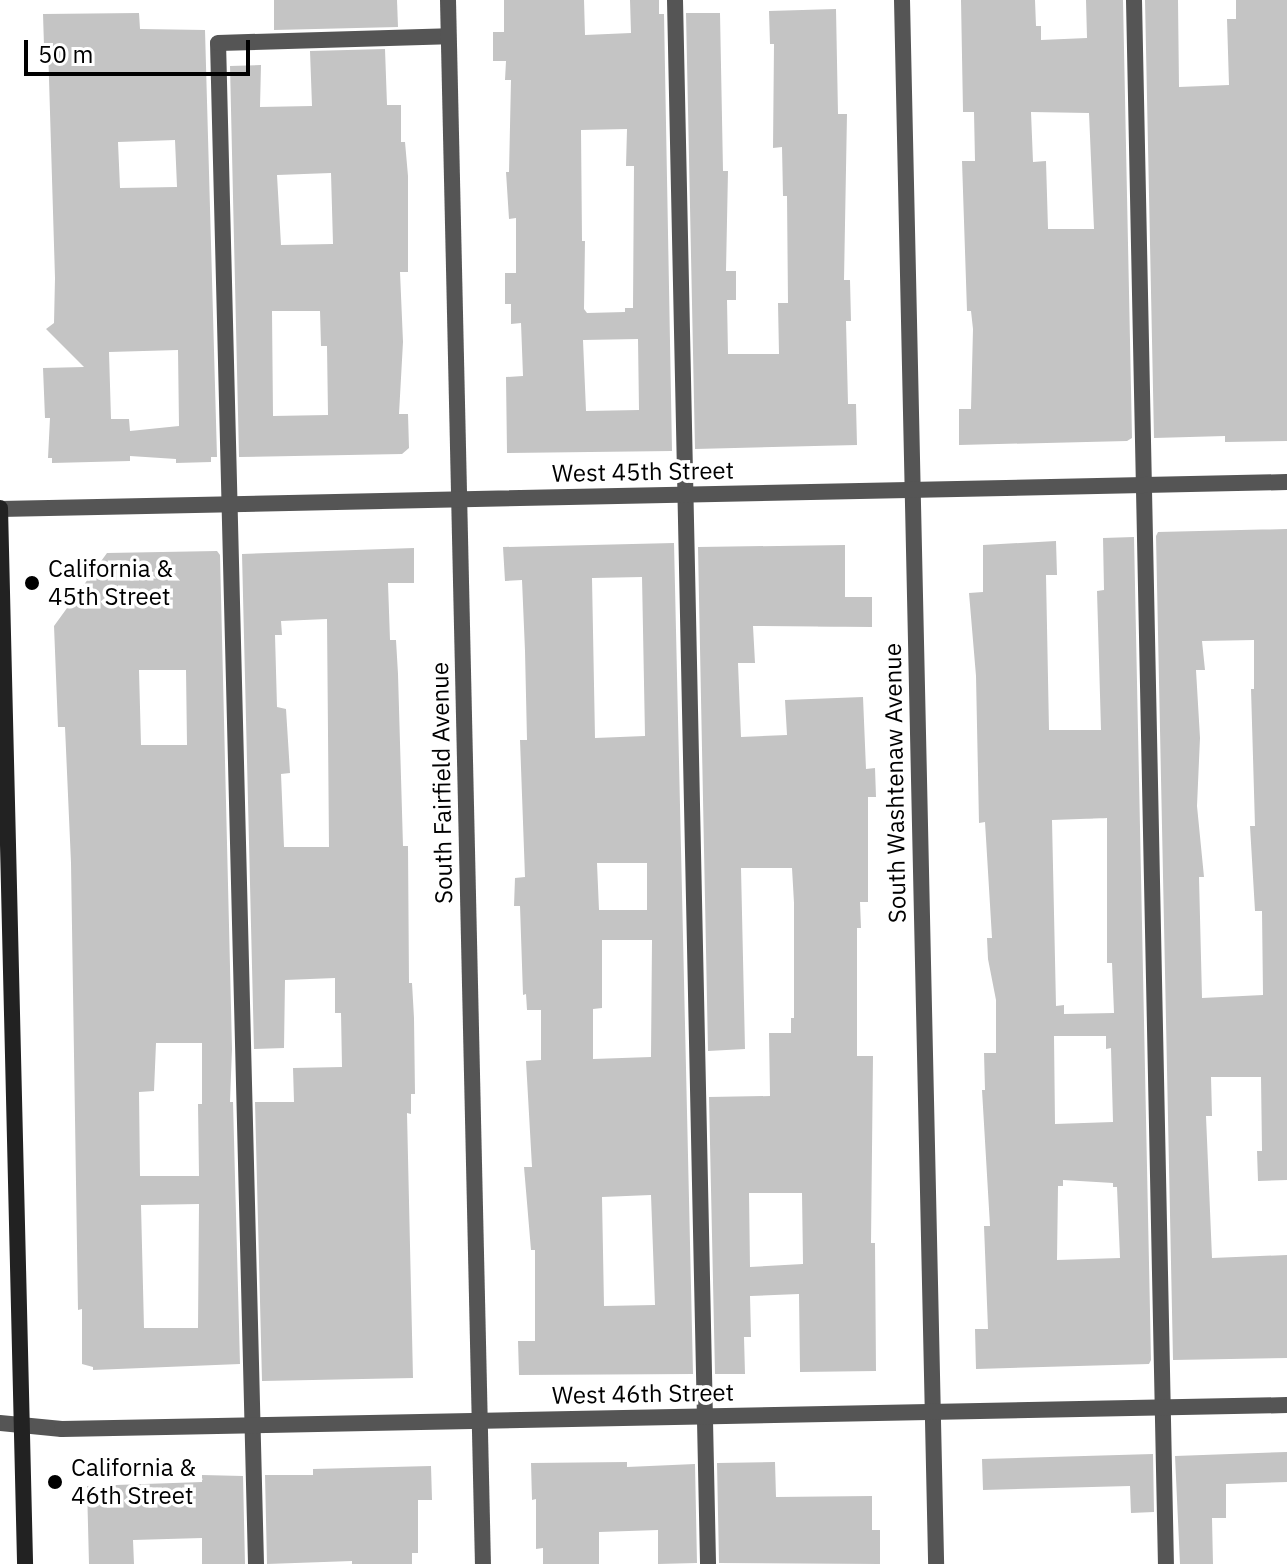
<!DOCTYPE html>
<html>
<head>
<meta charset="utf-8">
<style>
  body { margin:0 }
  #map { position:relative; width:1287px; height:1564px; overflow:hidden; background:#fff; font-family:"IBM Plex Sans",sans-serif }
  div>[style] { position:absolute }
  .building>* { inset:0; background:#c4c4c4 }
  .lane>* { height:16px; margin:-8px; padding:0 8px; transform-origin:8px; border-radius:8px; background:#555 }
  .street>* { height:16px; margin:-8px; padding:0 8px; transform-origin:8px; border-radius:8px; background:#555 }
  .secondary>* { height:16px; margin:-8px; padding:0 8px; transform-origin:8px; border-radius:8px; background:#222 }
  .dots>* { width:22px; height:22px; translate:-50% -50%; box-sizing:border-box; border:4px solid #fff; border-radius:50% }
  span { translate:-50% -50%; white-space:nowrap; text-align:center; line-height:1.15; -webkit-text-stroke:7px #fff; paint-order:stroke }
  .street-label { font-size:24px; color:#000 }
  .poi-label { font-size:24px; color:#000 }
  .left { translate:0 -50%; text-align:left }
  .scale { position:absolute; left:24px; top:40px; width:226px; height:36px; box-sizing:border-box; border:4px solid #000; border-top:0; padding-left:10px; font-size:24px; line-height:28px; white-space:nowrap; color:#000; -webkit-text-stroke:6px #fff; paint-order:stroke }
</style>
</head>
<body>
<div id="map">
  <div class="building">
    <i style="clip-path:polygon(274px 0,397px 0,398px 27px,274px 30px)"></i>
    <i style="clip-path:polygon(evenodd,504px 0,584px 0,585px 35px,631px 33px,630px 0,659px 0,659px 14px,664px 14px,672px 451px,507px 453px,506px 377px,523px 376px,521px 323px,511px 324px,511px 304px,505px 304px,505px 273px,516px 273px,516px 218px,509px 219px,506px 172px,509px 172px,511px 80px,505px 80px,506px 61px,493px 61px,493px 32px,504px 32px,504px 0,627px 129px,626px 166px,634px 166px,633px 308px,625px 308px,625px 312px,587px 313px,584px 309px,585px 241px,582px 241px,581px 130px,627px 129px,504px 0,638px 339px,639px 410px,586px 411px,583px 340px,638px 339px)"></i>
    <i style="clip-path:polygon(evenodd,961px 0,1035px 0,1036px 26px,1041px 26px,1041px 40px,1087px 38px,1086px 0,1123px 0,1132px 438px,1127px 441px,959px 445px,959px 409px,971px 409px,973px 329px,971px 311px,967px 311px,962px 161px,975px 161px,974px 112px,963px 112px,961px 0,1031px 112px,1089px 113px,1094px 229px,1048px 229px,1046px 161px,1033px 162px,1031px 112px)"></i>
    <i style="clip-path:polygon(1145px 0,1178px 0,1179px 87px,1229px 85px,1227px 19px,1236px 19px,1236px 0,1287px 0,1287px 441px,1225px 442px,1225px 436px,1154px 438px)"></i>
    <i style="clip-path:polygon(836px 9px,838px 114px,847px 114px,844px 280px,850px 280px,851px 321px,846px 321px,848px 404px,856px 404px,857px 445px,695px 449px,686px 13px,720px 13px,723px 171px,728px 171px,726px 271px,736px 271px,736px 300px,727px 300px,728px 354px,779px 354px,778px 303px,788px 303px,787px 196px,783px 196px,782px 147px,773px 148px,774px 44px,770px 44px,769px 11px)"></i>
    <i style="clip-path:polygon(evenodd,139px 13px,140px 29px,205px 30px,217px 457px,211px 457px,211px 462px,176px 463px,176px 459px,130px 456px,130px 461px,52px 463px,52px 458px,48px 458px,50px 418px,45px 418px,43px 368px,84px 367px,46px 329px,54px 323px,55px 278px,48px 46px,44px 46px,43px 14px,139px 13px,175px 140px,177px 187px,120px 188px,118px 142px,175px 140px,139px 13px,178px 350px,179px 426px,130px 431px,129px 419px,111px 419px,109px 352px,178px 350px)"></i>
    <i style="clip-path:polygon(evenodd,385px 49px,387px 105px,401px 105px,401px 142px,405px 142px,408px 176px,408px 272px,400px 272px,403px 342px,399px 414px,408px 414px,409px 448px,402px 454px,239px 457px,230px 66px,261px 65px,260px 107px,312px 106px,310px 51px,385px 49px,331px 173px,333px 244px,281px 245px,277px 175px,331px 173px,385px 49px,272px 311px,320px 311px,321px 346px,327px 346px,328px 415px,273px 416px,272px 311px)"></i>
    <i style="clip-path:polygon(evenodd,1287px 529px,1287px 1180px,1258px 1181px,1257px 1151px,1262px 1151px,1261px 1077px,1211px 1077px,1212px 1116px,1206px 1116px,1212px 1258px,1287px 1255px,1287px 1358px,1173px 1360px,1156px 536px,1158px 532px,1287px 529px,1254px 640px,1254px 689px,1251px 689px,1255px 826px,1250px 826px,1255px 911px,1262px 911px,1263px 995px,1202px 998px,1199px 877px,1204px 877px,1197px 806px,1200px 738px,1196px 670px,1205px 670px,1202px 641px,1254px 640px)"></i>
    <i style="clip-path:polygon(evenodd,1134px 537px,1151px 1360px,1149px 1364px,976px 1369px,975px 1329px,988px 1329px,984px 1226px,990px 1226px,982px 1090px,985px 1090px,984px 1053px,996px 1053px,996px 1000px,988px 959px,987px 938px,992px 938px,985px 822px,979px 823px,976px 676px,969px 593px,983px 592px,983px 545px,1056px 541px,1057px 575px,1046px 575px,1049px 730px,1101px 730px,1097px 591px,1104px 590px,1103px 538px,1134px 537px,1107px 818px,1107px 963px,1112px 963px,1114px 1013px,1064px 1014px,1064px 1005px,1056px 1006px,1052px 820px,1107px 818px,1134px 537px,1054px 1036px,1106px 1036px,1106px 1049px,1111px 1048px,1113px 1122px,1055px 1124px,1054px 1036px,1134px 537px,1063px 1180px,1113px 1183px,1113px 1187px,1117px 1187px,1120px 1258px,1057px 1260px,1058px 1186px,1063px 1186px,1063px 1180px)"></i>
    <i style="clip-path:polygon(evenodd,674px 543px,693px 1374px,519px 1375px,518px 1341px,535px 1341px,535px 1250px,531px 1250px,524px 1167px,532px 1167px,526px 1061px,541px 1060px,541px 1010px,527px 1010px,526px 994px,523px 995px,520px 906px,514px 906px,515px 878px,525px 877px,520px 740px,527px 740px,525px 651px,522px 580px,505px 581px,503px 547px,674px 543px,642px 577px,645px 736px,595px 738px,592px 578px,642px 577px,674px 543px,597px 863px,647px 863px,647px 910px,599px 910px,597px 863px,674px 543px,602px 940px,652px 940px,651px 1057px,593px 1059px,593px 1009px,602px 1008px,602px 940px,674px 543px,651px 1195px,655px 1305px,604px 1306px,602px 1197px,651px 1195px)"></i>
    <i style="clip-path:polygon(evenodd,845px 545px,845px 597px,872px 597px,872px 627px,753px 626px,755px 663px,738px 663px,741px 737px,787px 735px,785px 700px,863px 697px,866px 769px,875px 768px,876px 797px,868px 797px,868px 902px,860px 902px,861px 928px,857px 928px,857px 1056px,873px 1056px,871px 1243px,875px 1243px,876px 1371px,800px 1372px,799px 1294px,750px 1296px,751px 1337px,744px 1337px,745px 1374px,715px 1374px,709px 1097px,770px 1096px,769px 1033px,791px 1033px,791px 1018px,794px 1018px,794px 903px,792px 868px,741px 868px,745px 1049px,708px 1051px,698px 547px,845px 545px,749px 1193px,802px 1193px,803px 1264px,750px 1267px,749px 1193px)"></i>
    <i style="clip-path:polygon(evenodd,414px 548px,414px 583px,388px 583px,390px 640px,396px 640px,398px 674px,403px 846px,408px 846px,409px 983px,412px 983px,414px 1018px,415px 1094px,411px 1094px,411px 1114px,407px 1113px,413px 1378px,262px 1381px,255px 1102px,294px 1102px,293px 1068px,342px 1067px,341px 1013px,335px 1013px,335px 978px,285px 980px,284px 1048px,254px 1049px,242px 554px,414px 548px,327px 619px,329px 847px,284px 847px,281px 774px,290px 773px,286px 709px,277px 707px,275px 635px,282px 635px,281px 621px,327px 619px)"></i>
    <i style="clip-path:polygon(evenodd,217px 551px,220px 555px,232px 1049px,230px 1102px,233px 1102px,240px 1364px,93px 1370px,93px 1367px,82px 1364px,82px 1309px,78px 1310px,71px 863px,65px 727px,58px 727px,54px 626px,107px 553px,217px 551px,139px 670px,186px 670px,187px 745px,141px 745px,139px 670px,217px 551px,156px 1043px,202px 1043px,202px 1104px,198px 1104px,199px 1176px,140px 1176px,139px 1092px,154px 1091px,156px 1043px,217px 551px,199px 1204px,198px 1328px,144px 1328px,141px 1205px,199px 1204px)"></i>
    <i style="clip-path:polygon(1287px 1452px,1287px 1482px,1226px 1484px,1226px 1518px,1212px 1518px,1213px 1564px,1180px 1564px,1175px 1456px)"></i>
    <i style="clip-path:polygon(1153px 1454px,1154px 1512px,1131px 1513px,1130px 1486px,983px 1490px,982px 1459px)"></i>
    <i style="clip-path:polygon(627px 1462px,627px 1467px,695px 1464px,697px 1563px,658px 1564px,658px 1530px,599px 1532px,599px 1564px,543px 1564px,543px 1548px,536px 1549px,536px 1499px,532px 1500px,531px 1463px)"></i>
    <i style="clip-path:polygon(775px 1462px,776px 1497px,872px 1496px,872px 1530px,880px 1530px,880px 1564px,719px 1563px,717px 1463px)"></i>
    <i style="clip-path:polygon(431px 1466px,432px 1500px,418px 1500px,418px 1553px,412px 1553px,412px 1564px,352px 1564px,352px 1561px,267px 1564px,265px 1475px,313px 1475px,313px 1469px)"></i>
    <i style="clip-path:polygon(202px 1475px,243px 1476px,245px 1564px,202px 1564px,202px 1538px,133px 1540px,134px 1564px,89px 1564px,87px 1486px,202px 1482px)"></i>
  </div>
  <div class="lane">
    <i style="left:675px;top:0;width:1564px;rotate:88.79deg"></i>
    <i style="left:1134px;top:0;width:1564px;rotate:88.83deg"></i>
    <i style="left:256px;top:1564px;width:1521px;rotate:-91.43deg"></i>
    <i style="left:218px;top:43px;width:230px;rotate:-1.7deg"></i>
  </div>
  <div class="street">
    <i style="left:448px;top:0;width:1564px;rotate:88.72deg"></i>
    <i style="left:902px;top:0;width:1564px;rotate:88.75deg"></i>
    <i style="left:0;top:509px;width:1287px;rotate:-1.2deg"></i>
    <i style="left:0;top:1423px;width:62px;rotate:5.5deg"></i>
    <i style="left:62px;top:1429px;width:1225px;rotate:-1.12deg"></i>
  </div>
  <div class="secondary">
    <i style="left:0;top:508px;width:1056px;rotate:88.64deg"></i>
  </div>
  <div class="dots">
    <i style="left:32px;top:583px;background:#000"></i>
    <i style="left:55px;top:1482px;background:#000"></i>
  </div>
  <div class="street-label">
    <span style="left:643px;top:472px;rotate:-1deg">West 45th Street</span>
    <span style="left:442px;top:783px;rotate:-91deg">South Fairfield Avenue</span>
    <span style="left:895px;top:783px;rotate:-91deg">South Washtenaw Avenue</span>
    <span style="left:643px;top:1394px;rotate:-1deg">West 46th Street</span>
  </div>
  <div class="poi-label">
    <span class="left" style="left:48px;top:583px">California &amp;<br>45th Street</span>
    <span class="left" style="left:71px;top:1482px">California &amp;<br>46th Street</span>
  </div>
  <div class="scale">50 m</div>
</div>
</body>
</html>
